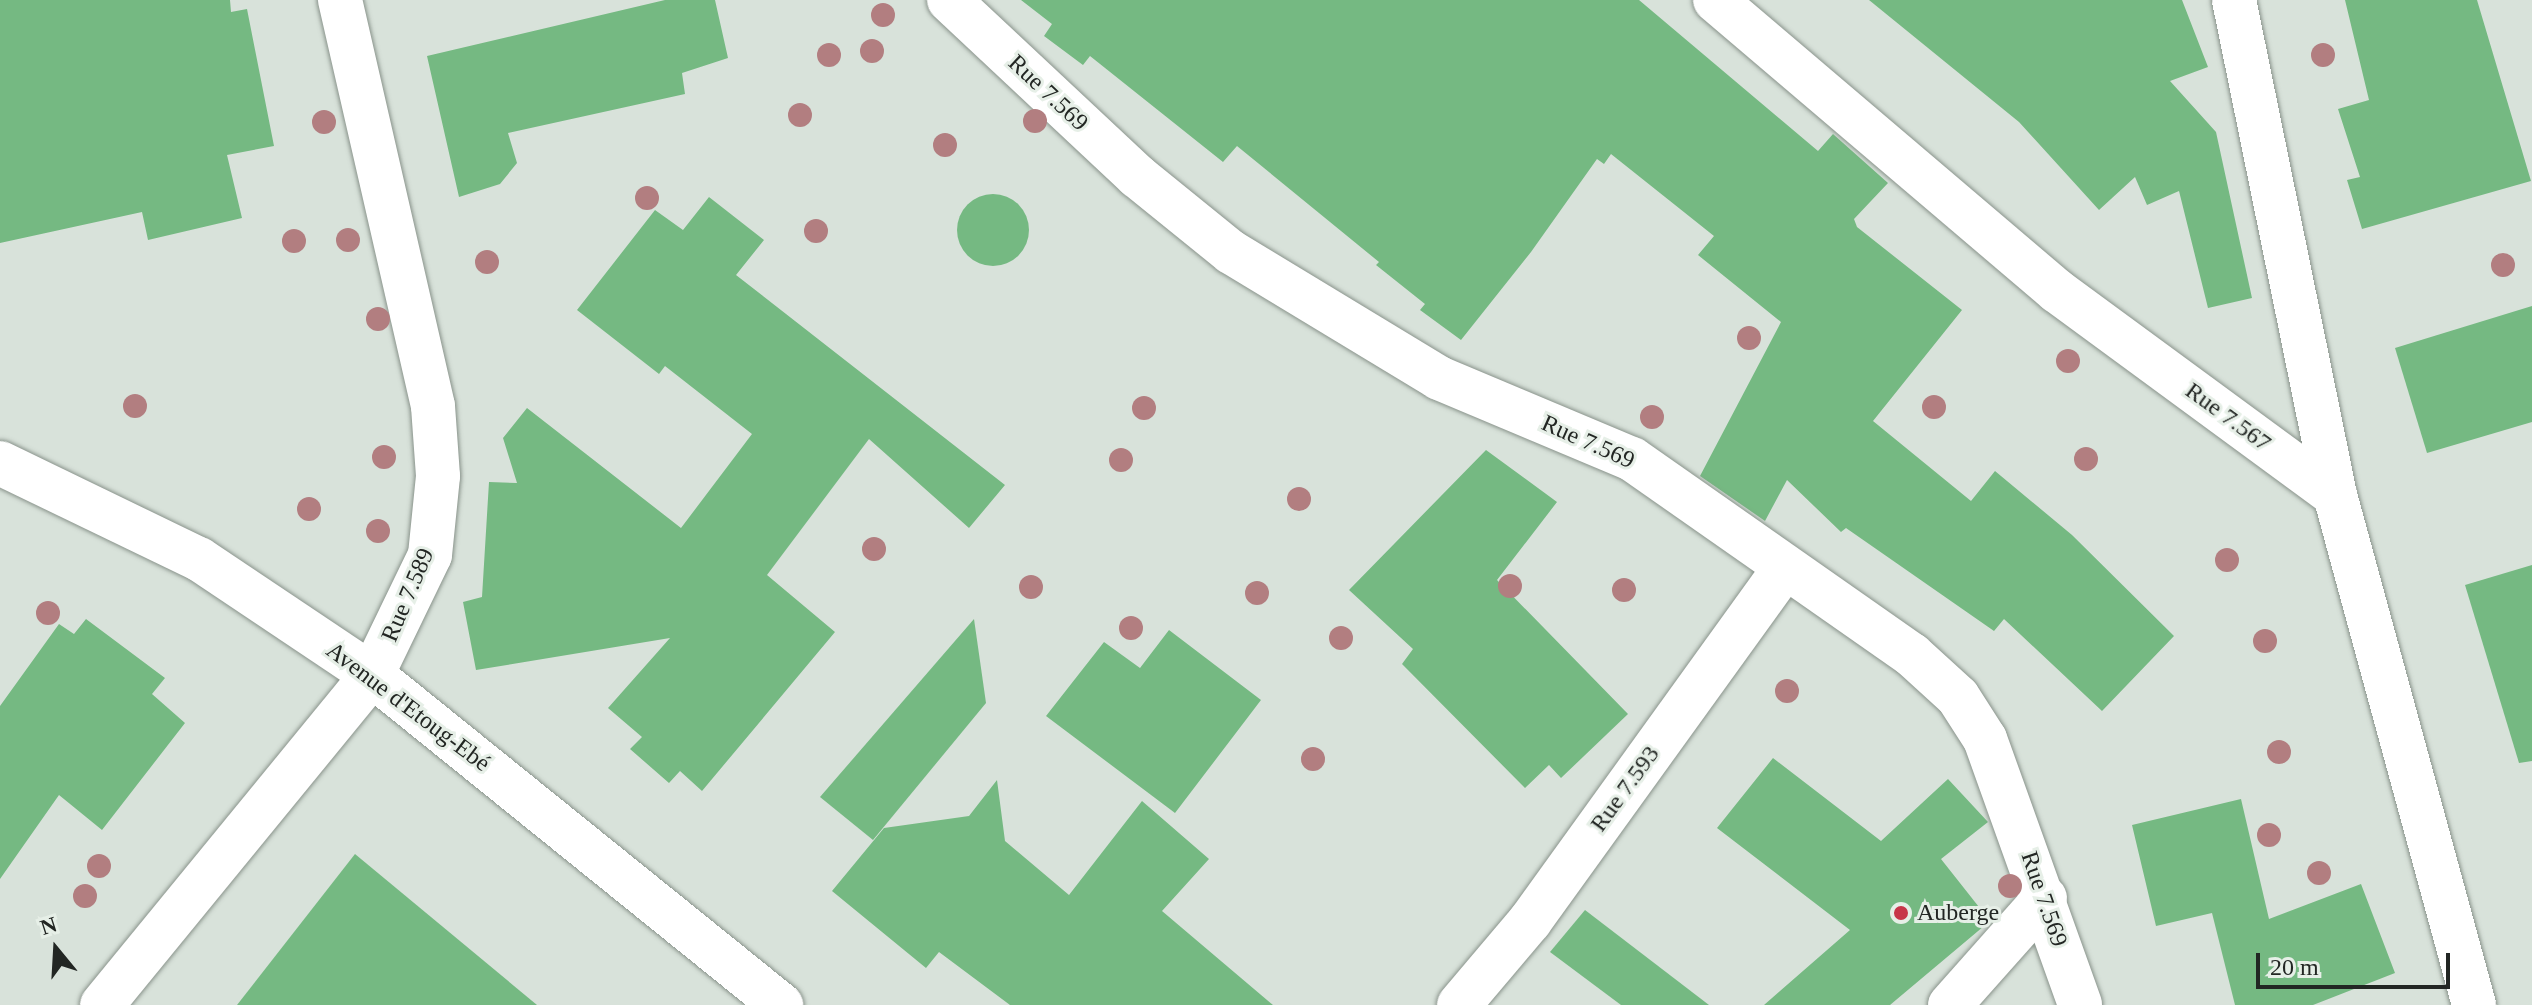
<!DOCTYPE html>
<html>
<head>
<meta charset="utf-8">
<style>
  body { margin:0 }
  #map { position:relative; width:2532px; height:1005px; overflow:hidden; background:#d8e2da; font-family:Georgia,serif }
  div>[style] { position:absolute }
  .building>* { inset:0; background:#75b982 }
  .round { border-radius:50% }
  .roads { filter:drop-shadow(0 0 2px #89938b) drop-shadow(0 0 2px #89938b) }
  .street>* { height:44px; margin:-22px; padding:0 22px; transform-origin:22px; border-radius:22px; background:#fff }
  .primary>* { height:44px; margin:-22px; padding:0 22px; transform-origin:22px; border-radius:22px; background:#fff }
  .trees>* { width:24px; height:24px; margin:-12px; border-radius:50%; background:#b27e80 }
  .dots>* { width:22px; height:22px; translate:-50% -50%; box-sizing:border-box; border:4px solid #e6efe7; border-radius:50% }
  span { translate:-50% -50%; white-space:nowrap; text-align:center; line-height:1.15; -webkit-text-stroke:6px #e6efe7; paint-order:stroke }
  .street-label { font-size:24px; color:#222623 }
  .poi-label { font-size:24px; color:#222623 }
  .left { translate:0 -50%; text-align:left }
  .north { position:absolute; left:16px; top:909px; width:80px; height:80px; -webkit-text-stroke:6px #e6efe7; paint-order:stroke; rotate:342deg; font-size:22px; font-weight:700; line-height:32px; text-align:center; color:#222623 }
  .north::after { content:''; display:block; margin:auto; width:28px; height:36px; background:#222623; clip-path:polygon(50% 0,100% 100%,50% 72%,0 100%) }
  .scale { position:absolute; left:2256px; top:953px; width:194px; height:36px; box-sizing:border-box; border:4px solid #222623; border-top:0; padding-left:10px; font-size:24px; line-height:28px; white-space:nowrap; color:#222623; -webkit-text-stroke:6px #e6efe7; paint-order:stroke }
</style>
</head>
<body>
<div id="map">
  <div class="building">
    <i style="clip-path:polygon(0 0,230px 0,231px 12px,247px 9px,274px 146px,227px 155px,242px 218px,148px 240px,142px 212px,0 243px)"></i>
    <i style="clip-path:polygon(665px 0,715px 0,728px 58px,682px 73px,685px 94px,508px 133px,517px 163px,500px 184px,459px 197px,427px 56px)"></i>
    <i style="clip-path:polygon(1021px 0,1639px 0,1818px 151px,1833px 134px,1888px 183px,1854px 219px,1857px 227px,1962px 310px,1873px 421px,1971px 501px,1995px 471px,2072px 535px,2174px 636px,2102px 711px,2004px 619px,1994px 631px,1846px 528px,1841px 532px,1787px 480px,1765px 521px,1700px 476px,1781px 322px,1698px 255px,1714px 236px,1611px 154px,1604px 164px,1597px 159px,1531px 252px,1461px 340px,1420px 310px,1425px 304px,1376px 265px,1379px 262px,1237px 146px,1223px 162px,1090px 56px,1083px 65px,1044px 36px,1052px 24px)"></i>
    <i style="clip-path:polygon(1869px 0,2182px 0,2208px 67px,2170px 81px,2216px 132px,2252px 298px,2208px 308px,2179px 191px,2147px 205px,2135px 177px,2099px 210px,2019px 122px)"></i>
    <i style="clip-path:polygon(2345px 0,2477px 0,2531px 181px,2362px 229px,2347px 180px,2360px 177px,2338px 109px,2369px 100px)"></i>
    <i class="round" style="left:957px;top:194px;width:72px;height:72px"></i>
    <i style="clip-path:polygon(709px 197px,764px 240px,736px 275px,1005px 485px,969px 528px,869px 439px,767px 575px,835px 632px,702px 791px,680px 771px,669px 783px,630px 749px,642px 737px,608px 708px,670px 638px,476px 670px,463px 602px,482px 597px,489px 482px,517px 483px,503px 438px,527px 408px,681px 528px,752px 434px,665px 366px,659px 374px,577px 310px,655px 210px,683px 230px)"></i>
    <i style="clip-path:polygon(2532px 306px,2532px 422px,2427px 453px,2395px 348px)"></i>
    <i style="clip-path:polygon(1486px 450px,1557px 502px,1497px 580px,1628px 714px,1561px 778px,1549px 765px,1525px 788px,1402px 664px,1413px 649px,1349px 590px)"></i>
    <i style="clip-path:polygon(2532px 565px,2532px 761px,2519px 763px,2465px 585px)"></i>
    <i style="clip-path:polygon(86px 619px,165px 678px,152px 694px,185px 723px,102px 830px,59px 795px,0 879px,0 706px,59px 624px,74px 634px)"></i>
    <i style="clip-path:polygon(974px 619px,986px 703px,873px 840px,820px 797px)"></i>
    <i style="clip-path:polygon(1169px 630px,1261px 700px,1175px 813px,1046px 716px,1104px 642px,1140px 668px)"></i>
    <i style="clip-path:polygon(1773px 758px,1881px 841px,1948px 779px,1988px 822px,1941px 859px,1990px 921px,1890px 1005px,1764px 1005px,1850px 930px,1717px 828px)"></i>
    <i style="clip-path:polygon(997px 780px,1005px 841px,1069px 895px,1142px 801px,1209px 859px,1162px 911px,1273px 1005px,1010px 1005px,939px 952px,926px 968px,832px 891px,884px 828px,969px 816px)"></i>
    <i style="clip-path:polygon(2241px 799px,2269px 919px,2361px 884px,2395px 973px,2313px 1005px,2235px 1005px,2212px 913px,2156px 926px,2132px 825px)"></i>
    <i style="clip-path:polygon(355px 854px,537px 1005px,237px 1005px)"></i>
    <i style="clip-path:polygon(1585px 910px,1709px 1005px,1621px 1005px,1550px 952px)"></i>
  </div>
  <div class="roads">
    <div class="street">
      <i style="left:949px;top:0;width:258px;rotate:43.1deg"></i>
      <i style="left:1137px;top:176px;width:121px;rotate:39deg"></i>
      <i style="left:1231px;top:252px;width:243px;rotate:31.2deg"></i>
      <i style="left:1439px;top:378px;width:209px;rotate:22.8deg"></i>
      <i style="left:1632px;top:459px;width:342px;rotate:35deg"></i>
      <i style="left:1912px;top:655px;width:62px;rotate:42.4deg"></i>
      <i style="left:1958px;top:697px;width:50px;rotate:57.3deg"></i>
      <i style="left:1985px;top:739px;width:282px;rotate:70.3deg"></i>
      <i style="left:1715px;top:0;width:449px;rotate:40.4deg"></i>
      <i style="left:2057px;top:291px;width:345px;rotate:36.3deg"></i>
      <i style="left:2335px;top:495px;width:529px;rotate:74.75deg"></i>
      <i style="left:2234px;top:0;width:505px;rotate:78.47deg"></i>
      <i style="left:102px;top:1005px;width:426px;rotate:-50.7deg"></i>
      <i style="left:372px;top:675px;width:133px;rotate:-64.2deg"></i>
      <i style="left:430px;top:555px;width:79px;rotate:-84.2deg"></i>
      <i style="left:438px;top:476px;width:70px;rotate:-94.1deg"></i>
      <i style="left:433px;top:406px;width:417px;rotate:-102.9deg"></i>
      <i style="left:1459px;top:1005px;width:110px;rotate:-49.8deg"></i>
      <i style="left:1530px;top:921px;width:434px;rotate:-54.2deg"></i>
      <i style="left:1950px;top:1005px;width:143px;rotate:-48.4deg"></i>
    </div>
    <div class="primary">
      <i style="left:0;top:463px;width:221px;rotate:25.8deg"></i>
      <i style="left:199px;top:559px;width:208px;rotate:33.8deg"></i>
      <i style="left:372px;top:675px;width:526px;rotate:38.9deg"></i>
    </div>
  </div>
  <div class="trees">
    <i style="left:883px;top:15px"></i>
    <i style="left:872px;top:51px"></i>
    <i style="left:829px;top:55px"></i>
    <i style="left:2323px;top:55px"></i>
    <i style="left:800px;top:115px"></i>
    <i style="left:1035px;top:121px"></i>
    <i style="left:324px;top:122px"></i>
    <i style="left:945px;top:145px"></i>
    <i style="left:647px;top:198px"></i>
    <i style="left:816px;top:231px"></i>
    <i style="left:348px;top:240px"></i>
    <i style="left:294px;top:241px"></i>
    <i style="left:487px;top:262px"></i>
    <i style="left:2503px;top:265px"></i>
    <i style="left:378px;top:319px"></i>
    <i style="left:1749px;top:338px"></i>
    <i style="left:2068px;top:361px"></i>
    <i style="left:135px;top:406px"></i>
    <i style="left:1934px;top:407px"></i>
    <i style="left:1144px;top:408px"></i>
    <i style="left:1652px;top:417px"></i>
    <i style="left:384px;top:457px"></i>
    <i style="left:2086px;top:459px"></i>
    <i style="left:1121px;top:460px"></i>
    <i style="left:1299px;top:499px"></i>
    <i style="left:309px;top:509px"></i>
    <i style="left:378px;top:531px"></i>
    <i style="left:874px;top:549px"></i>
    <i style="left:2227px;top:560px"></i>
    <i style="left:1510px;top:586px"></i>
    <i style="left:1031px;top:587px"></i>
    <i style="left:1624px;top:590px"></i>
    <i style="left:1257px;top:593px"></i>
    <i style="left:48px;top:613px"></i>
    <i style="left:1131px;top:628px"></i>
    <i style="left:1341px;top:638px"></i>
    <i style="left:2265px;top:641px"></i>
    <i style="left:1787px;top:691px"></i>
    <i style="left:2279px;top:752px"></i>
    <i style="left:1313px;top:759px"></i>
    <i style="left:2269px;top:835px"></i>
    <i style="left:99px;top:866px"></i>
    <i style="left:2319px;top:873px"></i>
    <i style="left:2010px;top:886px"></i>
    <i style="left:85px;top:896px"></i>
  </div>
  <div class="dots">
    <i style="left:1901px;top:913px;background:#c73649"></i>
  </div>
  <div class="street-label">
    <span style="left:1048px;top:93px;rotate:43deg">Rue 7.569</span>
    <span style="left:2228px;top:417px;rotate:36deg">Rue 7.567</span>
    <span style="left:1588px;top:442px;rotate:24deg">Rue 7.569</span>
    <span style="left:408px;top:595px;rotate:-67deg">Rue 7.589</span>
    <span style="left:408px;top:707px;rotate:37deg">Avenue d'Etoug-Ebé</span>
    <span style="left:1625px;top:789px;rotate:-54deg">Rue 7.593</span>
    <span style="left:2044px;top:899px;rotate:71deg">Rue 7.569</span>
  </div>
  <div class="poi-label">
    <span class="left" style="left:1917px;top:913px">Auberge</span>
  </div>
  <div class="north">N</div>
  <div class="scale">20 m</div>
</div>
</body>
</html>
